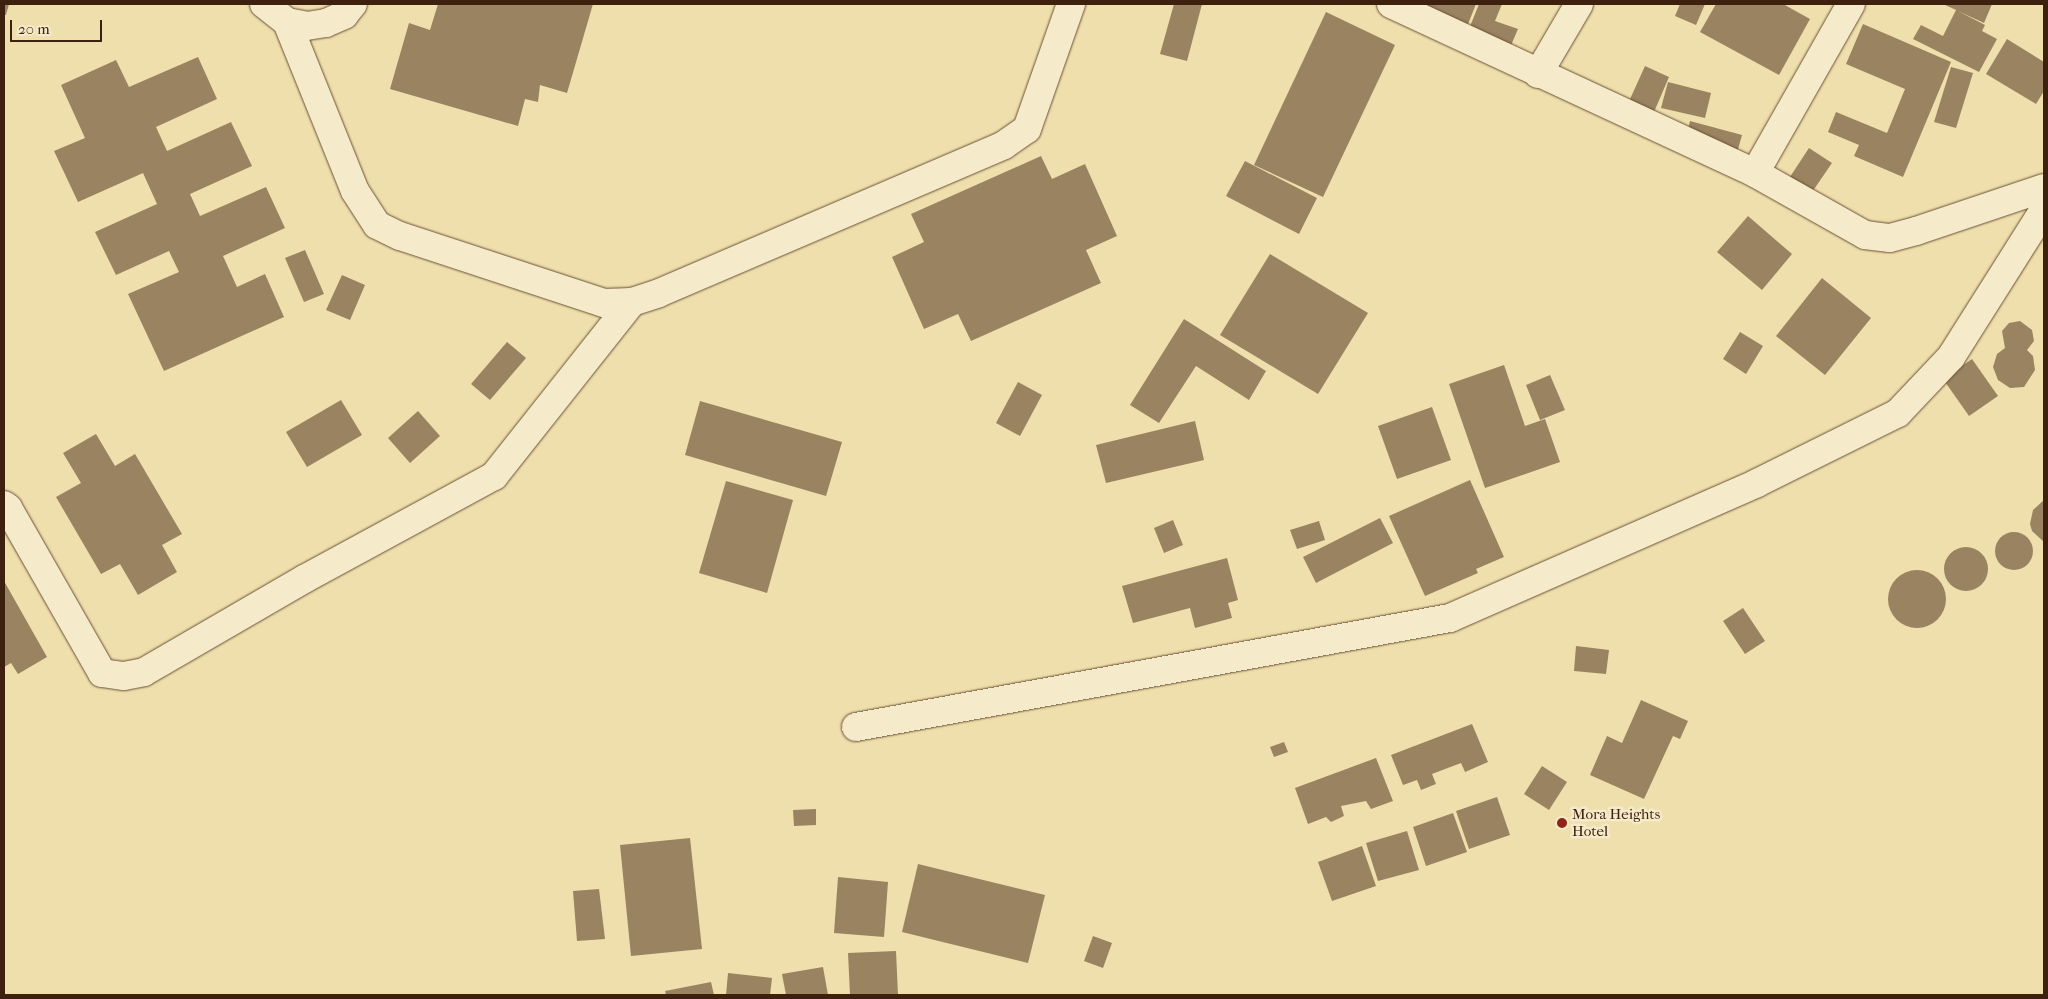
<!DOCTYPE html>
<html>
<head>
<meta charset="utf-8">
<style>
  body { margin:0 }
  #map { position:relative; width:2048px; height:999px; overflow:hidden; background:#efdfac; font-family:"IM FELL French Canon",serif }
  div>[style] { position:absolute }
  .building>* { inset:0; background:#9a8360 }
  .round { border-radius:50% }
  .roads { filter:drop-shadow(0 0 1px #6a5036) drop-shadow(0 0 1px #6a5036) }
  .minor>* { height:28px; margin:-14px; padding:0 14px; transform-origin:14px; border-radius:14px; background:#f5eac9 }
  .dots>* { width:14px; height:14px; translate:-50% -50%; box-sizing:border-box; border:2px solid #f5eac9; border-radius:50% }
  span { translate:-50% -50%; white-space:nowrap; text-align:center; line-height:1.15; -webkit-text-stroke:5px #f5eac9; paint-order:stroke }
  .poi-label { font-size:15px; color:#3e200e }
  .left { translate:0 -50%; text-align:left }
  .frame { position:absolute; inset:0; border:5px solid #3e200e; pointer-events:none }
  .scale { position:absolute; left:10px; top:20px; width:92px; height:22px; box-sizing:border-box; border:2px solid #3e200e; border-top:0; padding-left:6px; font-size:15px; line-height:18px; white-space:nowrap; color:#3e200e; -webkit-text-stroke:4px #f5eac9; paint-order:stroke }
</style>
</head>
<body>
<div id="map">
  <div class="building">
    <i style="clip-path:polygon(4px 4px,9px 4px,6px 15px,4px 15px)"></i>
    <i style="clip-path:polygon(438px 4px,593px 4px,567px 93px,540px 85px,538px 102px,525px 99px,518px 126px,390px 89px,409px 23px,430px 30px)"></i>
    <i style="clip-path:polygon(1174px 4px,1202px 4px,1187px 61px,1160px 54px)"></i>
    <i style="clip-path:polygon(1422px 4px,1476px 4px,1466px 29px)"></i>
    <i style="clip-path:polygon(1479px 4px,1502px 4px,1495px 21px,1518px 29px,1509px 50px,1467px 34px)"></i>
    <i style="clip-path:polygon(1680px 4px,1705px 4px,1696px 25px,1675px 16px)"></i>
    <i style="clip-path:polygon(1716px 4px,1783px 4px,1810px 19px,1779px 75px,1700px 32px)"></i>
    <i style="clip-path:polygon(1943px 4px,1992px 4px,1984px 23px,1958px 11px,1985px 25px,1982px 31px,1997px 39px,1979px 72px,1913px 39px,1921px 25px,1943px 36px,1956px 10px)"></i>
    <i style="clip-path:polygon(1326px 12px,1395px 45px,1323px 197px,1254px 165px)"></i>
    <i style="clip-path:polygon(1863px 24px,1951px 62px,1903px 177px,1854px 156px,1859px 145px,1828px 132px,1836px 112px,1887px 133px,1905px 89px,1846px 64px)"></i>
    <i style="clip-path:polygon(2007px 39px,2044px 62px,2044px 91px,2036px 104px,1986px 74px)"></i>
    <i style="clip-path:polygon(198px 57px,217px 99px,156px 127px,167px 151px,231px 122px,252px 166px,190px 194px,200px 216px,266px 187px,285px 228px,223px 256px,237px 287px,265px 274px,284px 317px,164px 371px,128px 294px,179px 272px,169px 251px,116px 275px,95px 232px,157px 204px,143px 173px,78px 202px,54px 151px,85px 138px,61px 85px,116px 60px,129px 87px)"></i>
    <i style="clip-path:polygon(1645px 66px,1669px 77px,1651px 119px,1626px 108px)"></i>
    <i style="clip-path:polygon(1951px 67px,1973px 73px,1956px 128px,1934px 122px)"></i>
    <i style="clip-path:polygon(1668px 82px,1711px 93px,1705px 118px,1661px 108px)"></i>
    <i style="clip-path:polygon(1690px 121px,1742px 135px,1737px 153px,1686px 138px)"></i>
    <i style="clip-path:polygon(1809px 148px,1832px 163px,1808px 198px,1786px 183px)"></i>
    <i style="clip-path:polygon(1041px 156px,1052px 179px,1085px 164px,1117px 236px,1086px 250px,1101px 283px,971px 341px,958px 314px,924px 329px,892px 257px,924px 242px,911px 214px)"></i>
    <i style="clip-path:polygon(1245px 161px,1317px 198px,1299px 234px,1226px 196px)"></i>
    <i style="clip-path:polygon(1748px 216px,1792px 254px,1762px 290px,1717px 252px)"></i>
    <i style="clip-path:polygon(305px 250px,324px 294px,304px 302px,285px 258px)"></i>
    <i style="clip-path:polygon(1270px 254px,1368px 313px,1318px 394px,1220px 335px)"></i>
    <i style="clip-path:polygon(342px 275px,365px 285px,350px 320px,326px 310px)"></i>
    <i style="clip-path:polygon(1822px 278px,1871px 318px,1825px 375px,1776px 336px)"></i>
    <i style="clip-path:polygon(1184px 319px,1266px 371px,1249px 400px,1196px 366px,1159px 423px,1130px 405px)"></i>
    <i style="clip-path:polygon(2020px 321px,2032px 330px,2034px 341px,2027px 350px,2033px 356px,2035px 370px,2024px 387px,2010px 388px,1998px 380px,1993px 367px,1997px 354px,2005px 348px,2002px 331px,2009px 323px)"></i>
    <i style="clip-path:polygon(1740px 332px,1763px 346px,1746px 374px,1723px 359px)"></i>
    <i style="clip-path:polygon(507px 342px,526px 358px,490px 400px,471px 384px)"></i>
    <i style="clip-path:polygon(1972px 359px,1998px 396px,1969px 416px,1943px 379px)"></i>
    <i style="clip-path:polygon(1504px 365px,1525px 426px,1545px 419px,1560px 462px,1485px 488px,1449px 384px)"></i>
    <i style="clip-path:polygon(1550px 375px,1565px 410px,1540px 420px,1526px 385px)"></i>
    <i style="clip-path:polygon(1018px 382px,1042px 395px,1020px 436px,996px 423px)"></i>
    <i style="clip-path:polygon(341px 400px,362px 435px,307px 467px,286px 432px)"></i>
    <i style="clip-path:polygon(700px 401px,842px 442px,826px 496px,685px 455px)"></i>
    <i style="clip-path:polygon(1432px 407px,1451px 460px,1397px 479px,1378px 426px)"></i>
    <i style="clip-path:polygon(418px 411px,440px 436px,410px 463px,388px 438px)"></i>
    <i style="clip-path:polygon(1195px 421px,1204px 460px,1106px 483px,1096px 445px)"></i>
    <i style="clip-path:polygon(96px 434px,115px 466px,135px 454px,182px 534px,162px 545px,177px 572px,138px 595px,120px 564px,101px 574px,56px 497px,81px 483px,63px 453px)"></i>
    <i style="clip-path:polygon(1470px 480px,1504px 557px,1476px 569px,1478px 573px,1425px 596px,1389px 516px)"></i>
    <i style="clip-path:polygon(726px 481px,793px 500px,767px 593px,699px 573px)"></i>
    <i style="clip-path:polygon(2044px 500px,2044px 542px,2032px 531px,2030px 524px,2033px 510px)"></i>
    <i style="clip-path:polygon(1380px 518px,1393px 543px,1316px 583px,1303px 557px)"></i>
    <i style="clip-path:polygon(1173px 520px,1183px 545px,1164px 553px,1154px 528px)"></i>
    <i style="clip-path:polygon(1319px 521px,1325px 540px,1297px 549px,1290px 530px)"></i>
    <i class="round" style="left:1995px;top:532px;width:38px;height:38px"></i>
    <i class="round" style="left:1944px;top:547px;width:44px;height:44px"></i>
    <i style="clip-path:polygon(1227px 558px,1238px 600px,1228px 603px,1232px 618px,1195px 628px,1190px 608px,1133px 623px,1122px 586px)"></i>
    <i class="round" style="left:1888px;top:570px;width:58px;height:58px"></i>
    <i style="clip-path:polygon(4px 581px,47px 657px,18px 674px,11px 663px,4px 667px)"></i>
    <i style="clip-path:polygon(1743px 608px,1765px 641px,1745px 654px,1723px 621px)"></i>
    <i style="clip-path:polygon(1576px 646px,1609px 650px,1606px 674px,1574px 671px)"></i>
    <i style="clip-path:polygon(1641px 700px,1688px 721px,1680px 739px,1673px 736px,1644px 799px,1590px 775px,1607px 736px,1622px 743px)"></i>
    <i style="clip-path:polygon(1472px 724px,1488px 762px,1465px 772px,1461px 763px,1432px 774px,1436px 784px,1421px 790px,1417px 780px,1403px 785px,1391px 755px)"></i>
    <i style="clip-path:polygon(1284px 742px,1288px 752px,1274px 757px,1270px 747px)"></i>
    <i style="clip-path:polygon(1376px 758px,1393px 801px,1371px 809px,1366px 801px,1341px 806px,1344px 816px,1331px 822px,1326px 817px,1308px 824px,1295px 788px)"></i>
    <i style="clip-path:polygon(1542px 766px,1567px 782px,1549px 810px,1524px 794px)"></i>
    <i style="clip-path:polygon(1497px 797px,1510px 835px,1469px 849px,1456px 811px)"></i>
    <i style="clip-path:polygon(816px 809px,816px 825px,794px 826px,793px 810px)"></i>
    <i style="clip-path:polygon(1453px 813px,1467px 852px,1426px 866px,1413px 827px)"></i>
    <i style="clip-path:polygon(1407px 831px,1419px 870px,1378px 881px,1366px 843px)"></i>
    <i style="clip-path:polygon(690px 838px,702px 949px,631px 956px,620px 845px)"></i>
    <i style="clip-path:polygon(1362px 846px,1376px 886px,1332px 901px,1318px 862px)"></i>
    <i style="clip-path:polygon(918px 864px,1045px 895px,1028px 963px,902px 932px)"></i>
    <i style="clip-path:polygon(838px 877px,888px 882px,884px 937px,834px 933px)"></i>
    <i style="clip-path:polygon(599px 889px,605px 939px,577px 941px,573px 891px)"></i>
    <i style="clip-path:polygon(1093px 936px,1112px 943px,1103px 968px,1084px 961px)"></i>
    <i style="clip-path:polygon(896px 951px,898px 995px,850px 995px,848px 953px)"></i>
    <i style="clip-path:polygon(823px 967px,828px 995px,786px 995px,782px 974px)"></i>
    <i style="clip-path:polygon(728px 973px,772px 978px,770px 995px,726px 995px)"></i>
    <i style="clip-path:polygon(711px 982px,714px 995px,666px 995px,665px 991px)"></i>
  </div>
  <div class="roads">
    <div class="minor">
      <i style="left:264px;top:4px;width:29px;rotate:38deg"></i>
      <i style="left:287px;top:22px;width:20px;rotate:11deg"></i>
      <i style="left:307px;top:26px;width:19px;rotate:-9deg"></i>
      <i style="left:326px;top:23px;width:20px;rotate:-24deg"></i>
      <i style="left:344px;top:15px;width:14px;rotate:-51deg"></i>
      <i style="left:1391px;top:4px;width:401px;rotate:24.9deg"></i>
      <i style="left:1755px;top:173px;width:126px;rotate:29.4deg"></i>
      <i style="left:1865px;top:235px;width:25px;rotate:7deg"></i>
      <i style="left:1890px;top:238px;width:27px;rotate:-15deg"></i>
      <i style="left:1916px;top:231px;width:135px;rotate:-18.6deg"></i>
      <i style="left:287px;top:22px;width:182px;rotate:68.1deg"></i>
      <i style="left:355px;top:191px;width:40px;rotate:57.1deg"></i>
      <i style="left:377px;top:225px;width:25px;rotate:26deg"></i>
      <i style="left:400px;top:236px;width:215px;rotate:18.2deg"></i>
      <i style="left:604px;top:303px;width:28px;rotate:-2deg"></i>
      <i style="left:632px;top:302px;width:28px;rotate:-18deg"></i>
      <i style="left:659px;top:293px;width:375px;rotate:-23.2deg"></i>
      <i style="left:1004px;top:145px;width:28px;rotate:-35deg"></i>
      <i style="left:1027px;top:129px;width:133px;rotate:-70.6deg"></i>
      <i style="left:1538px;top:74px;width:81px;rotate:-59.6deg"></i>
      <i style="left:1755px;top:173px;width:194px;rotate:-60.4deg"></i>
      <i style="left:4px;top:505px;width:5px;rotate:37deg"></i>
      <i style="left:8px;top:508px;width:190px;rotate:60.3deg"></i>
      <i style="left:102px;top:673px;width:22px;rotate:8deg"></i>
      <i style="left:124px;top:676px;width:20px;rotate:-11deg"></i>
      <i style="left:144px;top:672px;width:187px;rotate:-30.1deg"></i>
      <i style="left:306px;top:578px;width:214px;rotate:-28.5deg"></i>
      <i style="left:494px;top:476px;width:222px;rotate:-51.6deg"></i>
      <i style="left:856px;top:727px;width:604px;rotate:-10.4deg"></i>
      <i style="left:1450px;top:618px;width:335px;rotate:-23.7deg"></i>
      <i style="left:1757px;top:483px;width:157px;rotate:-26.4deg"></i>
      <i style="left:1898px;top:413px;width:77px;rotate:-46.6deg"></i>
      <i style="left:1951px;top:357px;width:174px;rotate:-57.7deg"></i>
    </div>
  </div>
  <div class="dots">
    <i style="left:1562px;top:823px;background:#8f2418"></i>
  </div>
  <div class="poi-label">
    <span class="left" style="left:1572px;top:823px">Mora Heights<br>Hotel</span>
  </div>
  <div class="frame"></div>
  <div class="scale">20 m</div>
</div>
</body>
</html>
